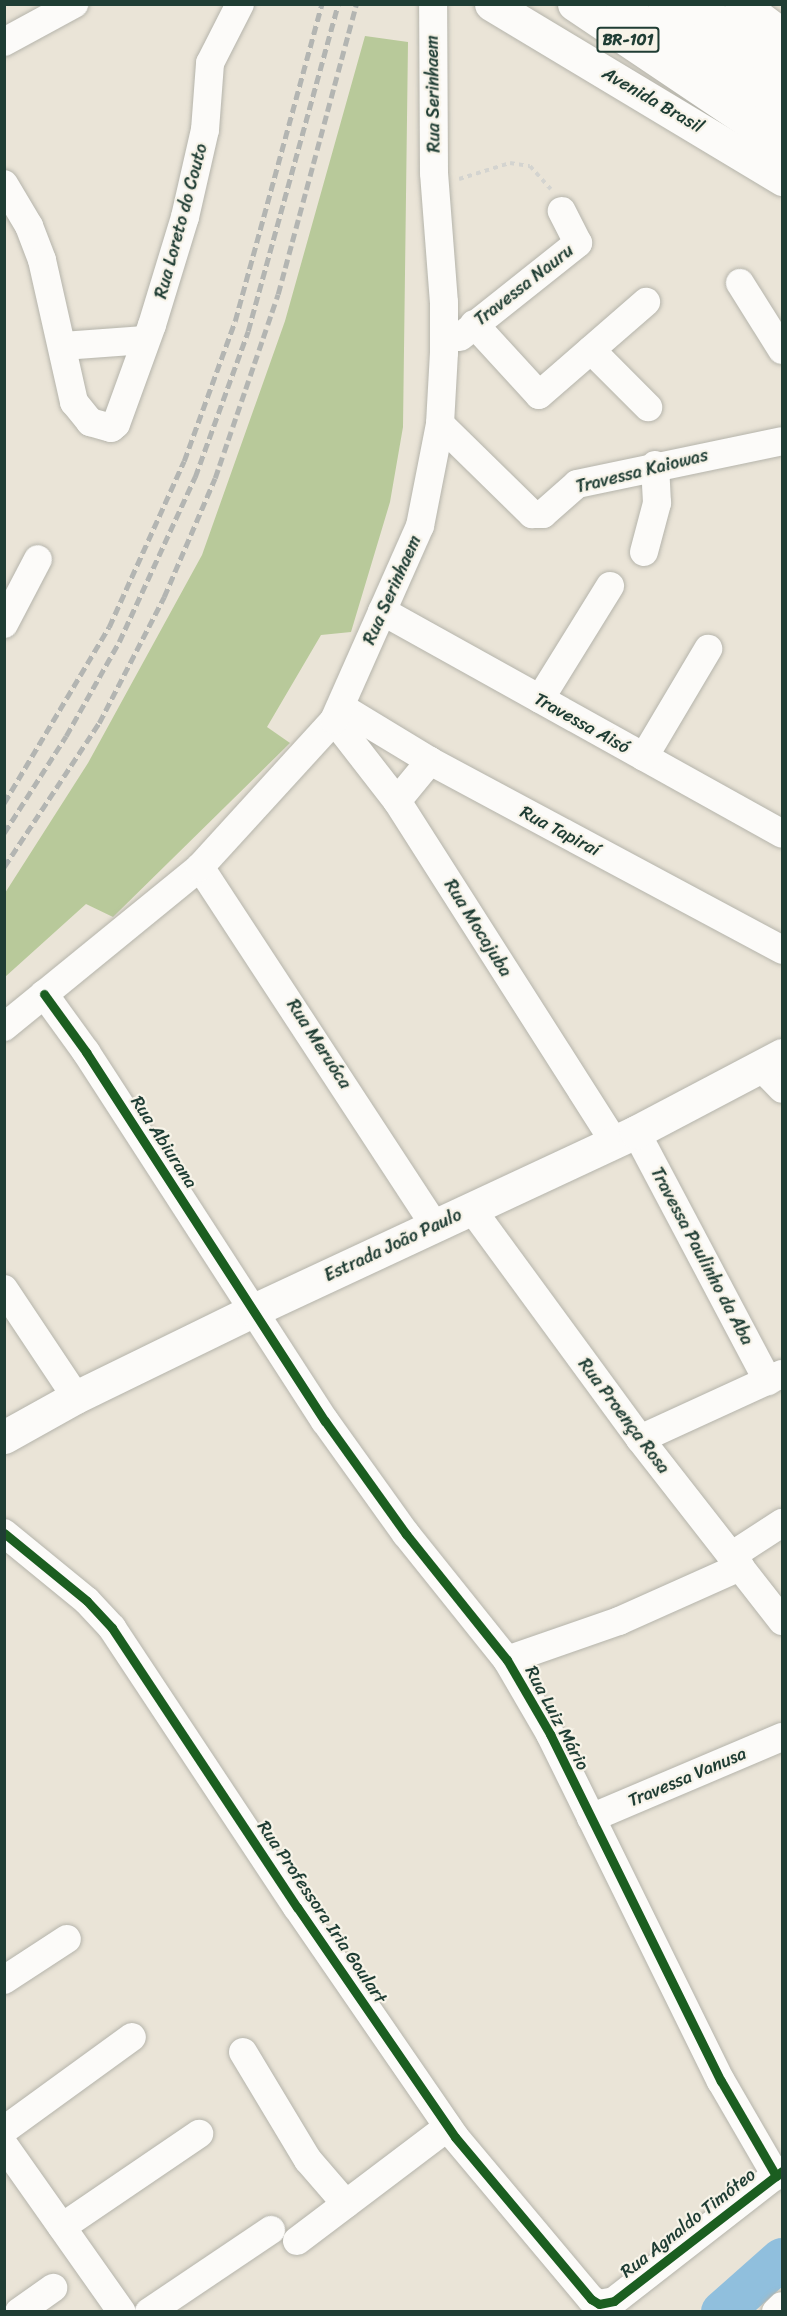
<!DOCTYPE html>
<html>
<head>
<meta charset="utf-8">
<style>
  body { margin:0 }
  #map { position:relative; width:787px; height:2316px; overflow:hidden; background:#eae4d7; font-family:Sriracha,sans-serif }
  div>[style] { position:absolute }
  .forest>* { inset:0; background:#b8c99a }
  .river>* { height:42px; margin:-21px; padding:0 21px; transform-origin:21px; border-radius:21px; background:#90bfdd }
  .path>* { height:4px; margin-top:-2px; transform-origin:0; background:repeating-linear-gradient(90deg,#d4d4d0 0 4.5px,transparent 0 9px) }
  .roads { filter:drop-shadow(0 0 2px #b5b4ab) drop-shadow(0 0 2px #b5b4ab) }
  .minor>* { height:28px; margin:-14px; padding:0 14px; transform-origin:14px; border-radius:14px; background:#fcfbf9 }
  .major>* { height:33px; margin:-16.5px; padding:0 16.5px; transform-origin:16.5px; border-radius:16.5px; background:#fcfbf9 }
  .highway>* { height:33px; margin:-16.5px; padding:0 16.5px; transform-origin:16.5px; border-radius:16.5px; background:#fcfbf9 }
  .rail>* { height:4.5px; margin-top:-2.25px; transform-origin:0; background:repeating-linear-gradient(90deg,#b3b5b2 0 9px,transparent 0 13.5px) }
  .cycleway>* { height:9px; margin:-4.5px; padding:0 4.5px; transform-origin:4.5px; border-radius:4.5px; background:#1b5e20 }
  span { translate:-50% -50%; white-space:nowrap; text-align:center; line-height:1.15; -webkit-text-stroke:4.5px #f7f3e8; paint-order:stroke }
  .shield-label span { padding:2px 4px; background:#f7f3e8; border:2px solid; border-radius:4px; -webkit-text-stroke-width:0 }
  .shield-label { font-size:16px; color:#1f3d34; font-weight:700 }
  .street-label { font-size:18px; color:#1f3d34 }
  .frame { position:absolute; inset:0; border:6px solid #1f3d34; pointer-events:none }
</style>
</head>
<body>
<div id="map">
  <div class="forest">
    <i style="clip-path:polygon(365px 36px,408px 42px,403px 427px,390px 502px,351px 632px,321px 635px,267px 727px,290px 743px,113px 917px,86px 904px,5px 977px,5px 893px,88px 763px,202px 555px,285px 321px)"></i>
  </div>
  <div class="river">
    <i style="left:722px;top:2312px;width:80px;rotate:-41.5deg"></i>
  </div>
  <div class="path">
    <i style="left:459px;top:179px;width:53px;rotate:-17.4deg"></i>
    <i style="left:510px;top:163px;width:20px;rotate:9deg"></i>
    <i style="left:530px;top:166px;width:31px;rotate:48deg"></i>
  </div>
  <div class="roads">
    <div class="minor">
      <i style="left:620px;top:4px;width:196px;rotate:34.2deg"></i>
      <i style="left:662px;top:4px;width:147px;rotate:35.3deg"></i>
      <i style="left:4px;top:42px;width:80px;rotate:-28.5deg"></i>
      <i style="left:4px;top:184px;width:49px;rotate:59.2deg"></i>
      <i style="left:29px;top:226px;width:36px;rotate:69deg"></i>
      <i style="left:42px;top:260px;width:146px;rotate:77.3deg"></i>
      <i style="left:74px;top:402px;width:26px;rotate:51deg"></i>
      <i style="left:90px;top:422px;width:22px;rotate:16deg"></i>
      <i style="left:111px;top:428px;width:6px;rotate:-39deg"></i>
      <i style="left:116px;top:424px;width:105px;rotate:-70deg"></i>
      <i style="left:152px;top:325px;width:113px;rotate:-73deg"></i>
      <i style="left:185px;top:217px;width:89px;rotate:-77.1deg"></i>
      <i style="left:205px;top:130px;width:67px;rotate:-85.7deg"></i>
      <i style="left:210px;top:63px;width:66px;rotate:-63deg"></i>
      <i style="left:740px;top:283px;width:79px;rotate:57.9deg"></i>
      <i style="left:474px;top:324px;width:96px;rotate:47.5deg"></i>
      <i style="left:539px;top:395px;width:142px;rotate:-41deg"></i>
      <i style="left:460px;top:337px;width:151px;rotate:-38.5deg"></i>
      <i style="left:578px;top:243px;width:36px;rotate:-117deg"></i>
      <i style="left:63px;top:346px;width:82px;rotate:-4.2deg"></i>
      <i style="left:591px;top:350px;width:81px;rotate:45deg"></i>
      <i style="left:440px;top:424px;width:129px;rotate:44.4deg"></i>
      <i style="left:532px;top:514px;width:11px"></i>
      <i style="left:543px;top:514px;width:45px;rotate:-41.4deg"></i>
      <i style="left:577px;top:484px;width:209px;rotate:-11.8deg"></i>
      <i style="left:644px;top:552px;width:51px;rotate:-75.1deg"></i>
      <i style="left:657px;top:503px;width:38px;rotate:-93deg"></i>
      <i style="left:382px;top:611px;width:458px;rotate:29.1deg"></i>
      <i style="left:4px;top:624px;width:73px;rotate:-62.4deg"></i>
      <i style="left:540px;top:699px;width:133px;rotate:-58.2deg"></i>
      <i style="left:341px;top:707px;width:104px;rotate:31.2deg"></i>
      <i style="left:430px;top:761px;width:400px;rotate:28.2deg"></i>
      <i style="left:334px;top:720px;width:103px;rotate:52.1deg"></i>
      <i style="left:397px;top:801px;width:404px;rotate:57.5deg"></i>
      <i style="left:644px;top:757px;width:126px;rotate:-59.3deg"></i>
      <i style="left:397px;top:801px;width:52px;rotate:-50.5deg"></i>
      <i style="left:200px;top:867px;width:428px;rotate:56.8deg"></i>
      <i style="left:44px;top:994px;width:72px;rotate:54.1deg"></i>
      <i style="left:86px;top:1052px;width:440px;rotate:57.1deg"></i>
      <i style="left:325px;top:1421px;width:139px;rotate:54.4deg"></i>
      <i style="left:406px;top:1534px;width:161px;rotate:51.3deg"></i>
      <i style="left:507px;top:1660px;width:86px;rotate:59.8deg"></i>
      <i style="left:550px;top:1734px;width:387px;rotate:63.8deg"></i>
      <i style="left:721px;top:2081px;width:110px;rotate:59.9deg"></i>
      <i style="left:4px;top:1027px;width:253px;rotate:-39.2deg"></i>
      <i style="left:200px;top:867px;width:199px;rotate:-47.6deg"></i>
      <i style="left:334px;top:720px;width:212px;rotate:-66.1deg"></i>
      <i style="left:420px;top:526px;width:104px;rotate:-78.9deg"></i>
      <i style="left:440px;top:424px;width:72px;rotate:-86.8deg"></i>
      <i style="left:444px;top:352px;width:49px;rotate:-90deg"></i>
      <i style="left:444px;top:303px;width:130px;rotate:-94.4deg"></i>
      <i style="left:434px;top:173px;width:169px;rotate:-90.3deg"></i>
      <i style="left:762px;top:1068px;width:29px;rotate:46deg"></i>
      <i style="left:636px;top:1132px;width:282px;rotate:62.1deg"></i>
      <i style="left:471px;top:1208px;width:286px;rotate:53.8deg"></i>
      <i style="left:640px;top:1439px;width:231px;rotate:52deg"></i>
      <i style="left:4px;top:1289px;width:130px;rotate:56.3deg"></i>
      <i style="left:640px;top:1439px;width:156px;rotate:-24.6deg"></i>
      <i style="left:4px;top:1533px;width:107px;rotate:39.3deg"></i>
      <i style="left:87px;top:1601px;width:37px;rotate:47deg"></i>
      <i style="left:112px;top:1628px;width:335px;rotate:56.5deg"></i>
      <i style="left:297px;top:1907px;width:279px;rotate:55.5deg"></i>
      <i style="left:455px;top:2137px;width:212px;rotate:50deg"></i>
      <i style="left:591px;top:2299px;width:9px;rotate:32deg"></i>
      <i style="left:599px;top:2304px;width:15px;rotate:-11deg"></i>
      <i style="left:614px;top:2301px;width:213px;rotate:-37.9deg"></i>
      <i style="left:731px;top:1556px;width:61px;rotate:-32.9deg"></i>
      <i style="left:507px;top:1660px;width:119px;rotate:-19.2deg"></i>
      <i style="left:619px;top:1621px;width:133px;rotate:-24.1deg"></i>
      <i style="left:591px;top:1818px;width:207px;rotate:-23deg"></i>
      <i style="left:4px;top:1980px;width:75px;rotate:-33.1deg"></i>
      <i style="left:243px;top:2052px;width:126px;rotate:59deg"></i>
      <i style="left:308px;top:2160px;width:58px;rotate:49.2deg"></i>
      <i style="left:4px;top:2130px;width:158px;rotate:-36deg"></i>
      <i style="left:4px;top:2145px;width:204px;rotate:54.8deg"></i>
      <i style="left:62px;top:2227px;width:166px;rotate:-34.2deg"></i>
      <i style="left:297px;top:2241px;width:189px;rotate:-37.1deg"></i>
      <i style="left:19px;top:2312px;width:42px;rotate:-35.2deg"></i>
      <i style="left:149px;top:2312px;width:147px;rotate:-33.9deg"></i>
      <i style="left:776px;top:2312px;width:8px;rotate:-45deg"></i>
    </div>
    <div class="major">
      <i style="left:491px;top:4px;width:340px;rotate:31deg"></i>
      <i style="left:741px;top:4px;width:51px;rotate:37.1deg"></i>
      <i style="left:4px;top:1437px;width:82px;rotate:-29.1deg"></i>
      <i style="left:76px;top:1397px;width:198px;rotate:-26deg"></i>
      <i style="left:254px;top:1310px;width:421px;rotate:-25deg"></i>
      <i style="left:636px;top:1132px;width:165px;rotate:-27.8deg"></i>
    </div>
    <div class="highway">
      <i style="left:574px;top:4px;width:251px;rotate:33.9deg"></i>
      <i style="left:694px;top:4px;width:109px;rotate:36deg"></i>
    </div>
  </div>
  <div class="rail">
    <i style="left:4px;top:803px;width:205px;rotate:-59.2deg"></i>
    <i style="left:109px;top:627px;width:182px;rotate:-65.7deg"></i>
    <i style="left:184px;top:461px;width:149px;rotate:-70deg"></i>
    <i style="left:235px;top:321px;width:329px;rotate:-74.7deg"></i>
    <i style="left:4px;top:833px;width:115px;rotate:-57.4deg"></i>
    <i style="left:66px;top:736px;width:108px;rotate:-60.6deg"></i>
    <i style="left:119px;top:642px;width:182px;rotate:-65.3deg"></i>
    <i style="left:195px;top:477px;width:155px;rotate:-70deg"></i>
    <i style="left:248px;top:331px;width:339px;rotate:-74.6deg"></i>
    <i style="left:4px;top:867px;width:173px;rotate:-56.6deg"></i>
    <i style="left:99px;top:723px;width:142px;rotate:-62.7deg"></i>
    <i style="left:164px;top:597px;width:129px;rotate:-66.8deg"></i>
    <i style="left:215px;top:478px;width:194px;rotate:-71.1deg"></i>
    <i style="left:278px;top:294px;width:300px;rotate:-74.9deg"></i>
  </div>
  <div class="cycleway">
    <i style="left:44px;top:994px;width:72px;rotate:54.1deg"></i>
    <i style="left:86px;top:1052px;width:440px;rotate:57.1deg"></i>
    <i style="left:325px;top:1421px;width:139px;rotate:54.4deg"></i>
    <i style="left:406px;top:1534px;width:161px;rotate:51.3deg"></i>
    <i style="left:507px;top:1660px;width:86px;rotate:59.8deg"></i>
    <i style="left:550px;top:1734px;width:387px;rotate:63.8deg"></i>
    <i style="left:721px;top:2081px;width:110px;rotate:59.9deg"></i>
    <i style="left:4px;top:1533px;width:107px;rotate:39.3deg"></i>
    <i style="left:87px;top:1601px;width:37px;rotate:47deg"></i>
    <i style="left:112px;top:1628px;width:335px;rotate:56.5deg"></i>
    <i style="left:297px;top:1907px;width:279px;rotate:55.5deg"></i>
    <i style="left:455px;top:2137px;width:212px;rotate:50deg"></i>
    <i style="left:591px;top:2299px;width:9px;rotate:32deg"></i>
    <i style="left:599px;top:2304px;width:15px;rotate:-11deg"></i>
    <i style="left:614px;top:2301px;width:212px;rotate:-37.7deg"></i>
  </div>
  <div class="shield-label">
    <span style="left:628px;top:40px">BR-101</span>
  </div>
  <div class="street-label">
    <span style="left:433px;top:94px;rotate:-91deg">Rua Serinhaem</span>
    <span style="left:653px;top:100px;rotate:30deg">Avenida Brasil</span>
    <span style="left:181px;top:221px;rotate:-75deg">Rua Loreto do Couto</span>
    <span style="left:524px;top:285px;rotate:-38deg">Travessa Nauru</span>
    <span style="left:642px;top:471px;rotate:-14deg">Travessa Kaiowas</span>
    <span style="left:392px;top:590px;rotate:-66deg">Rua Serinhaem</span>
    <span style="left:582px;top:723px;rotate:29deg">Travessa Aisó</span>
    <span style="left:560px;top:831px;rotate:28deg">Rua Tapiraí</span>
    <span style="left:478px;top:928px;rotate:58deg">Rua Mocajuba</span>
    <span style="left:319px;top:1044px;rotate:57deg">Rua Meruóca</span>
    <span style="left:164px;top:1142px;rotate:57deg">Rua Abiurana</span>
    <span style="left:393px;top:1245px;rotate:-25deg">Estrada João Paulo</span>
    <span style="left:702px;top:1256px;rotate:62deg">Travessa Paulinho da Aba</span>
    <span style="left:624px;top:1416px;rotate:53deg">Rua Proença Rosa</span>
    <span style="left:557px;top:1718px;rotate:62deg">Rua Luiz Mário</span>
    <span style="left:687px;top:1777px;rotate:-23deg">Travessa Vanusa</span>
    <span style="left:322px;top:1912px;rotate:56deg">Rua Professora Iria Goulart</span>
    <span style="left:688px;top:2223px;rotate:-38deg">Rua Agnaldo Timóteo</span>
  </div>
  <div class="frame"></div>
</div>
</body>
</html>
